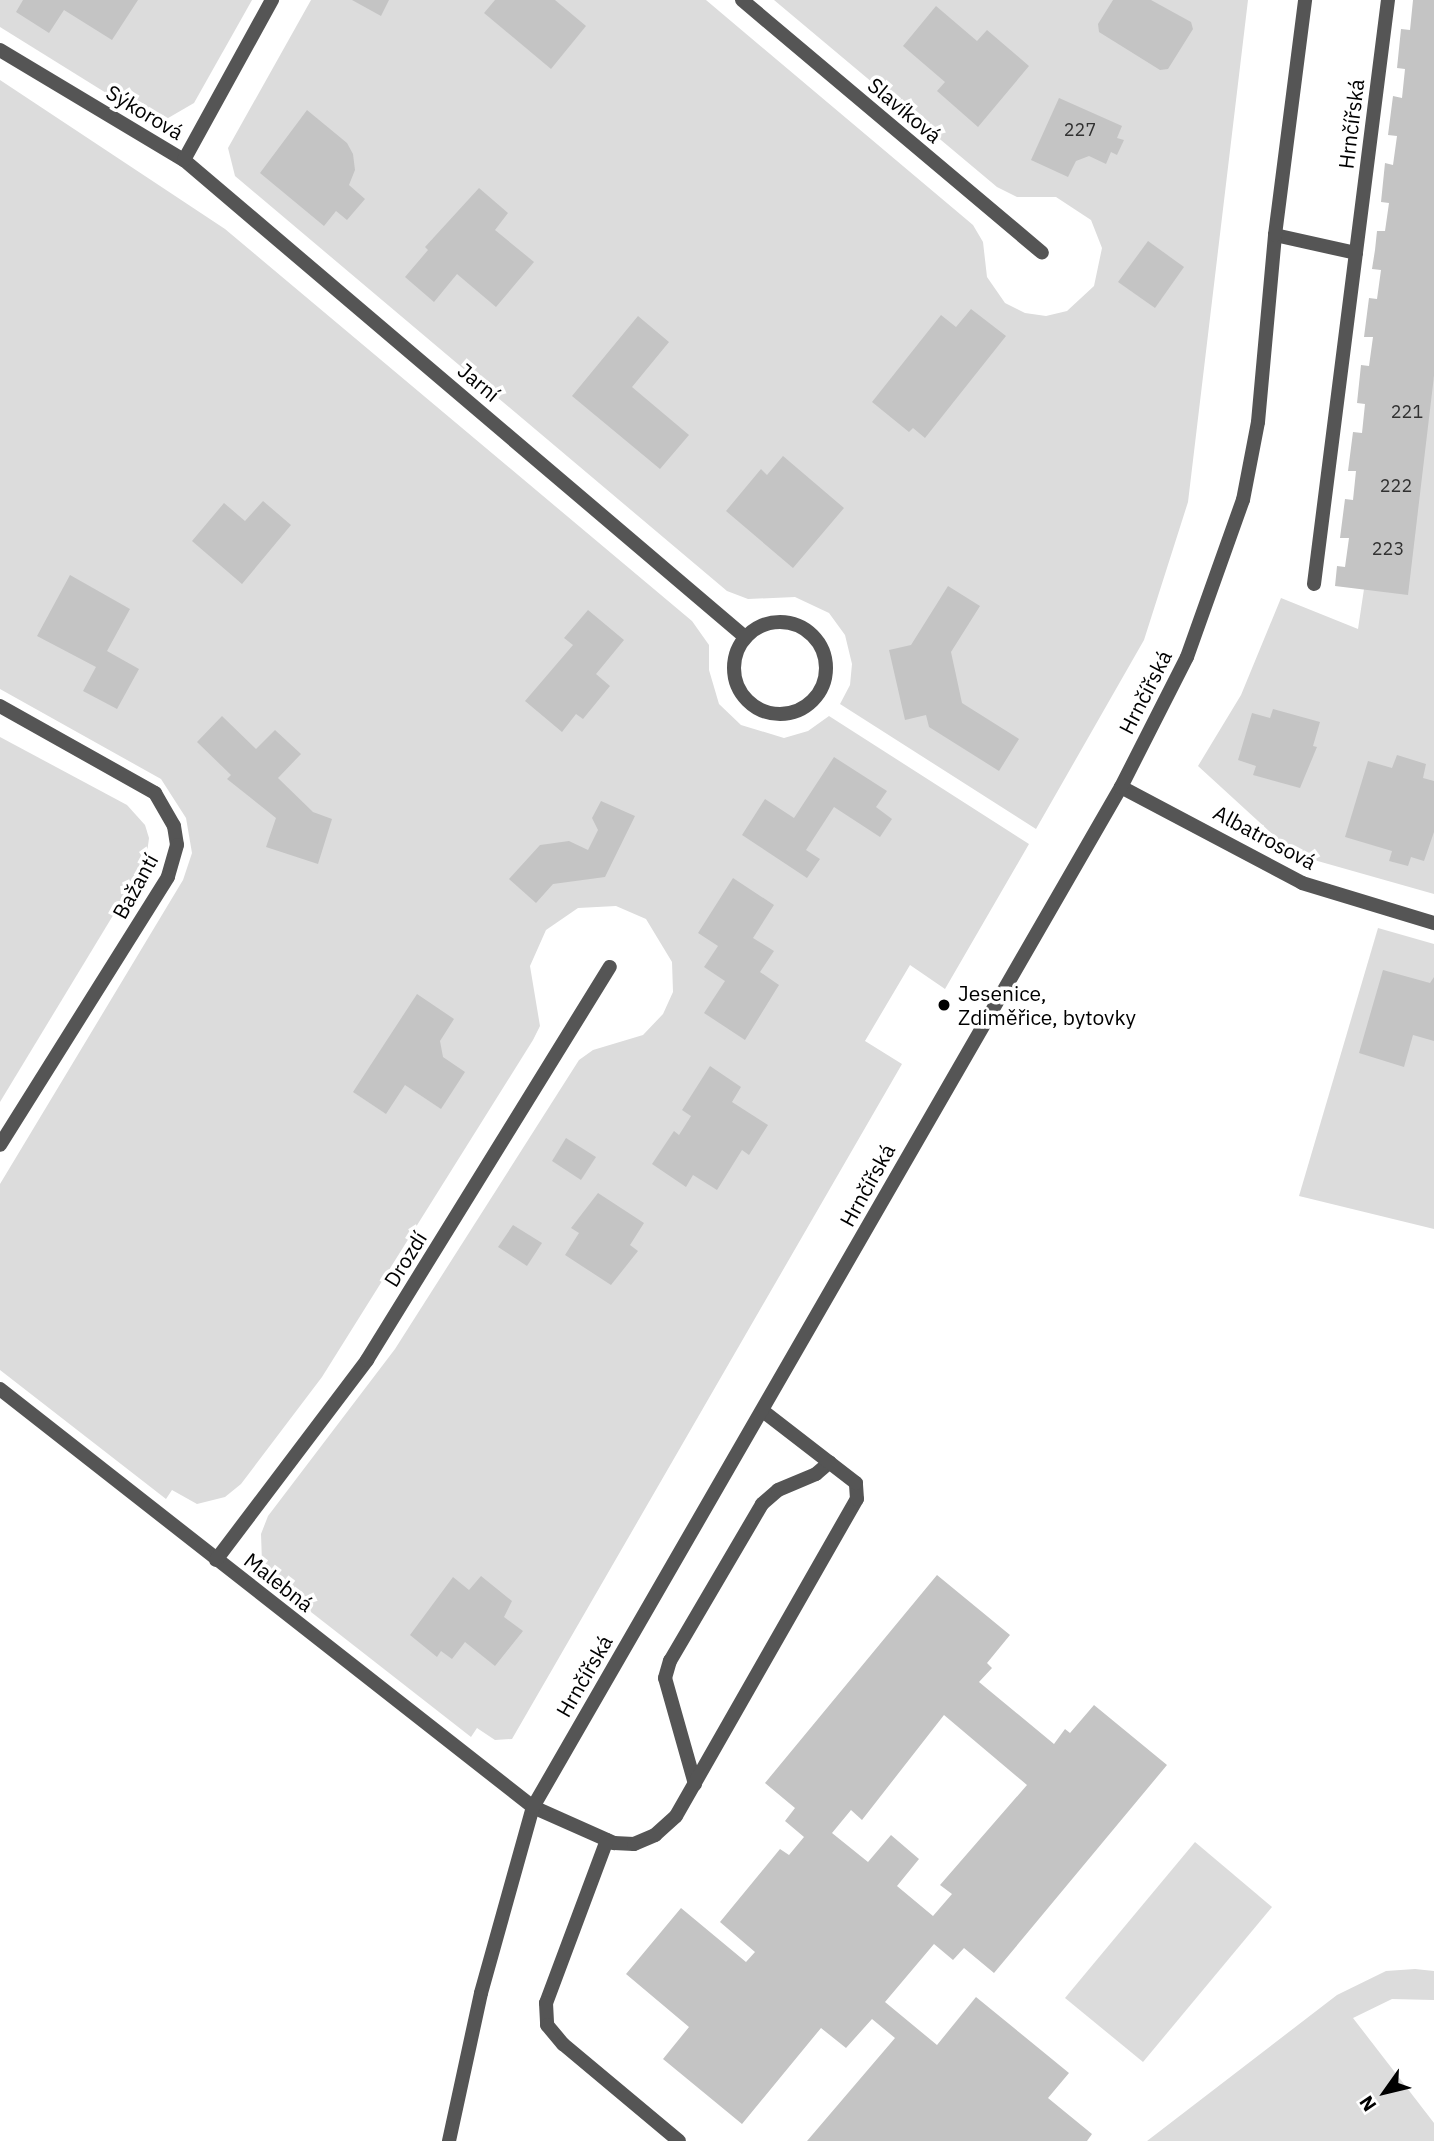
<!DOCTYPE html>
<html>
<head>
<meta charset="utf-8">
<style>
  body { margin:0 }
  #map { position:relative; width:1434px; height:2141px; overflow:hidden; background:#fff; font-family:"IBM Plex Sans",sans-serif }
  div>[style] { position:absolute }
  .green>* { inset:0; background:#dcdcdc }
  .building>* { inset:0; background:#c4c4c4 }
  .service>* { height:14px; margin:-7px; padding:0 7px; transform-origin:7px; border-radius:7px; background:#555 }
  .minor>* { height:14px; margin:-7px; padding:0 7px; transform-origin:7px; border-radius:7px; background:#555 }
  .minor>.ring { margin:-7px; padding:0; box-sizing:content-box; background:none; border:14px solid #555; border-radius:50% }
  .tertiary>* { height:14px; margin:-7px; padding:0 7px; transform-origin:7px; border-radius:7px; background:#555 }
  .dots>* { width:19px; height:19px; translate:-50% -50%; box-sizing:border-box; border:4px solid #fff; border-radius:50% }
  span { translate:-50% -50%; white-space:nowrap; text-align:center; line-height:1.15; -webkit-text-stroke:7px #fff; paint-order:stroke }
  .number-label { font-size:18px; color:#313131 }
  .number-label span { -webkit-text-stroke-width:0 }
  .street-label { font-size:21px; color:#000 }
  .poi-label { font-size:21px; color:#000 }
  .left { translate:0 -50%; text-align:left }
  .north { position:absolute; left:1350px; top:2057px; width:70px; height:70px; -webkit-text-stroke:5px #fff; paint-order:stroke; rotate:236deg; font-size:19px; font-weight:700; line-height:28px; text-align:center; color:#000 }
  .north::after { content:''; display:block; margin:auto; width:24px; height:32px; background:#000; clip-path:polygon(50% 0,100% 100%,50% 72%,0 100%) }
</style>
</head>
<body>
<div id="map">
  <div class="green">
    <i style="clip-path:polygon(0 0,252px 0,194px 103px,163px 121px,148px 119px,0 27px)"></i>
    <i style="clip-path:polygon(311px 0,706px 0,973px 225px,983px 242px,987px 277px,1005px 303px,1025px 313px,1046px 316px,1067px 311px,1094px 286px,1102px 248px,1091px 220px,1056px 197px,1017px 197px,997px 187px,774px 0,1248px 0,1188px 502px,1144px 640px,1036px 829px,840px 704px,850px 685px,852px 664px,845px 635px,829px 613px,795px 597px,748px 599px,727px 591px,235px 176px,228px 148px)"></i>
    <i style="clip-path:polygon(0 80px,225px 229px,692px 621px,709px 645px,709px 670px,719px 704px,741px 725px,784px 738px,808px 731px,829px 716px,1029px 844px,945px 989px,910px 965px,865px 1041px,902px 1064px,512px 1739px,495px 1740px,477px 1728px,471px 1737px,279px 1587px,262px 1562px,261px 1534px,268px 1516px,395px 1349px,579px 1060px,593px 1050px,643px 1035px,663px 1014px,673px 992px,672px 962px,646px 919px,616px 906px,578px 908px,546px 930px,530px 966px,540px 1026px,533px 1040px,322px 1377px,241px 1484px,225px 1497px,197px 1504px,172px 1490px,166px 1499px,0 1370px,0 1184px,183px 880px,192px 853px,186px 818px,161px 779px,0 689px)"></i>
    <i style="clip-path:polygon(1434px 376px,1434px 894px,1307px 858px,1281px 842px,1198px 766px,1241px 695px,1281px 598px,1358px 629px,1364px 589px)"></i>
    <i style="clip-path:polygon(0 737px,127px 805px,145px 825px,149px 838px,146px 861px,0 1102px)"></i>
    <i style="clip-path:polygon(1378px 928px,1434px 944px,1434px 1229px,1299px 1196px)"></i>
    <i style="clip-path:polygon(1195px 1842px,1272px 1907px,1143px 2062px,1065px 1998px)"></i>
    <i style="clip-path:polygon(1415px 1969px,1434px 1971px,1434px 2000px,1392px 1999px,1353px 2018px,1434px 2123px,1434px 2141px,1147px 2141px,1337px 1995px,1386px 1971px)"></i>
  </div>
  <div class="building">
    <i style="clip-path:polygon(23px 0,138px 0,112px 40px,64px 10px,49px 33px,16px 12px)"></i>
    <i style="clip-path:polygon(352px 0,389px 0,381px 16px)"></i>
    <i style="clip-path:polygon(495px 0,555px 0,586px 26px,551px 69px,484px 13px)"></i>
    <i style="clip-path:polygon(1113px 0,1151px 0,1191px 22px,1193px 29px,1168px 69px,1160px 70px,1099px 32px,1098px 24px)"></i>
    <i style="clip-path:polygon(1413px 0,1434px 0,1434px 376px,1408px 595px,1335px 586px,1337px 566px,1345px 567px,1349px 538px,1340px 538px,1345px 499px,1353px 500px,1356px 471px,1348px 471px,1353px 432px,1362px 433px,1365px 404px,1357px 403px,1361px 365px,1369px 366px,1373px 337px,1364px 337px,1369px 298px,1377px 299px,1381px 270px,1372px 269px,1375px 250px,1377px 231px,1385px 231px,1389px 203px,1381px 202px,1385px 163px,1393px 165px,1397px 136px,1388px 135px,1393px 96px,1402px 98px,1405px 69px,1397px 68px,1401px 29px,1410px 30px)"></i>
    <i style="clip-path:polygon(936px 6px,977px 41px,987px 30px,1029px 66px,978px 127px,937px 91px,945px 82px,903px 46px)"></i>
    <i style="clip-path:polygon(1059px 98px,1122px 126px,1117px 138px,1124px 140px,1117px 155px,1111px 152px,1106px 164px,1089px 156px,1076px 161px,1068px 177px,1031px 160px)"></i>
    <i style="clip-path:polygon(307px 110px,347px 143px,353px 154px,355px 170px,349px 185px,365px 199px,347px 220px,336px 211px,324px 226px,260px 173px)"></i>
    <i style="clip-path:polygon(479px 188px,508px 213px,495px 230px,534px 262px,496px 307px,457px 274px,434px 302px,405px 277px,428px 250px,425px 247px)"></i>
    <i style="clip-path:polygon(1148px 241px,1184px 267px,1155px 308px,1118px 282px)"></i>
    <i style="clip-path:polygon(971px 309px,1006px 336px,925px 438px,913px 428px,909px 432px,872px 402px,941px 315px,956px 327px)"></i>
    <i style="clip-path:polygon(638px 316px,669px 342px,632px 387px,689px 435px,660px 469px,572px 396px)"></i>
    <i style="clip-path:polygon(783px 456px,844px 508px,793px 568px,726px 511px,761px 469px,767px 475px)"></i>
    <i style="clip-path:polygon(263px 501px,291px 525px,242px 584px,192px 541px,224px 503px,245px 521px)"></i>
    <i style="clip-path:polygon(70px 575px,130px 609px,107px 651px,139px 669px,117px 709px,83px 691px,96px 667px,37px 636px)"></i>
    <i style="clip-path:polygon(948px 586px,980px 606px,951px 652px,962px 703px,1019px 739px,999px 771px,929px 727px,926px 715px,905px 720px,889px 650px,911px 645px)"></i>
    <i style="clip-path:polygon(588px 610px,624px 640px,596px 674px,610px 686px,583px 719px,576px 714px,562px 732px,525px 701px,573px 645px,564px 638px)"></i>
    <i style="clip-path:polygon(1273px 709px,1320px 722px,1313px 746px,1317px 747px,1300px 788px,1253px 775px,1256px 766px,1238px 760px,1252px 713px,1270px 718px)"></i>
    <i style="clip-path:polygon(222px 716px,256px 749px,275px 730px,301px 754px,278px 778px,313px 812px,332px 819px,318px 864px,266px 847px,276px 818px,227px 779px,231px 775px,197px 742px)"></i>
    <i style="clip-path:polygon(1397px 755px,1426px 764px,1423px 778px,1434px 781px,1434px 832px,1424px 861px,1411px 857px,1408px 866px,1389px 861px,1392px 851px,1345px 837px,1368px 761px,1392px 768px)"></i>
    <i style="clip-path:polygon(834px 757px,887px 791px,876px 807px,892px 819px,880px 837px,834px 807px,806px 850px,820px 859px,807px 878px,742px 835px,765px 799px,794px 818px)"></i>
    <i style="clip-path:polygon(601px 801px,635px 816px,605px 877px,553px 884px,536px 903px,509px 879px,540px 845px,569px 841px,588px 850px,598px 830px,592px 818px)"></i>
    <i style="clip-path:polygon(733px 878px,774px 905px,753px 938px,774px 951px,760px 972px,779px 985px,745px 1040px,704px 1013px,725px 981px,704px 967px,718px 946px,698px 933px)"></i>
    <i style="clip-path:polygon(1383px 970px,1430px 983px,1434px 977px,1434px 1041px,1413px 1035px,1404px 1067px,1359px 1053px)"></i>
    <i style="clip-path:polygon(417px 994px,454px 1019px,440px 1041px,443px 1057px,465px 1072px,441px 1109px,405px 1085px,386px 1114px,353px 1092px)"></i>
    <i style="clip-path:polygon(710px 1066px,741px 1087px,732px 1102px,768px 1125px,749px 1155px,742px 1150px,717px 1190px,693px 1175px,686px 1187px,652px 1164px,674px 1131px,679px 1135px,691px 1116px,682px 1110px)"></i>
    <i style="clip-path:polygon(566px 1138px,596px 1157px,581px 1180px,552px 1161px)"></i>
    <i style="clip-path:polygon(598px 1193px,644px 1223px,630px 1245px,638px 1251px,611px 1285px,565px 1255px,579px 1233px,571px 1228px)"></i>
    <i style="clip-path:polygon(513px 1225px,542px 1243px,527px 1266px,498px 1247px)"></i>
    <i style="clip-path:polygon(evenodd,937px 1575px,1010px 1635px,987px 1663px,992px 1668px,979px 1682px,1054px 1744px,1065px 1729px,1070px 1733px,1094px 1705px,1167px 1765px,994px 1973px,964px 1948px,953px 1960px,934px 1944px,885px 2002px,937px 2045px,976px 1997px,1069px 2073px,1048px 2098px,1092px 2134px,1087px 2141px,807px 2141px,895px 2038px,872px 2019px,846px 2048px,821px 2028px,742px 2124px,663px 2059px,689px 2027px,626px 1974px,681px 1908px,746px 1962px,755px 1952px,720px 1922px,780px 1849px,789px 1855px,804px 1837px,785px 1821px,795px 1808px,765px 1783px,937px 1575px,944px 1715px,1027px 1785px,940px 1885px,952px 1894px,933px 1916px,897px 1886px,919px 1859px,891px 1835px,868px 1862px,832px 1833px,851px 1810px,862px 1820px,944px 1715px)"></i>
    <i style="clip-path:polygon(481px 1576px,512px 1601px,504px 1617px,523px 1631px,495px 1666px,465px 1642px,452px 1659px,441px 1651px,437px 1657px,410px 1635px,453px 1577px,469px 1590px)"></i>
  </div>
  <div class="service">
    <i style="left:695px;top:1784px;width:110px;rotate:-105.8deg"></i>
    <i style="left:665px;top:1678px;width:18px;rotate:-74deg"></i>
    <i style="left:670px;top:1661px;width:182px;rotate:-59.6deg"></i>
    <i style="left:762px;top:1504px;width:21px;rotate:-41deg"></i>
    <i style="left:778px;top:1490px;width:41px;rotate:-22.8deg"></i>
    <i style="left:816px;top:1474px;width:18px;rotate:-41deg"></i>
    <i style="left:533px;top:1807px;width:89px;rotate:24deg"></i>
    <i style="left:614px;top:1843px;width:20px;rotate:3deg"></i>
    <i style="left:634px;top:1844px;width:23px;rotate:-23deg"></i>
    <i style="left:655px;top:1835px;width:28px;rotate:-42deg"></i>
    <i style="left:676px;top:1816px;width:365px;rotate:-60.3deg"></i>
    <i style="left:857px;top:1499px;width:16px;rotate:-94deg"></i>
    <i style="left:856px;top:1483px;width:118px;rotate:-142.3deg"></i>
    <i style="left:607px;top:1840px;width:174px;rotate:110.5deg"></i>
    <i style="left:546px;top:2003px;width:22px;rotate:87deg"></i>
    <i style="left:547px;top:2025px;width:25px;rotate:50deg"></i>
    <i style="left:563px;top:2044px;width:151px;rotate:39.9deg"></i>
  </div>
  <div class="minor">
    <i style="left:742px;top:0;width:392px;rotate:40.1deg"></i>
    <i style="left:0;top:50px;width:214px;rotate:30.9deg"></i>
    <i style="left:184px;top:160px;width:736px;rotate:40.37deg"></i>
    <i style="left:184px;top:160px;width:183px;rotate:-61.2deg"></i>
    <i style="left:1275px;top:235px;width:83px;rotate:12.5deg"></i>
    <i style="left:1314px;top:584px;width:589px;rotate:-82.78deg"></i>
    <i class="ring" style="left:734px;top:622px;width:78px;height:78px"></i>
    <i style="left:0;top:706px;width:178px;rotate:29.3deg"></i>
    <i style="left:155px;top:793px;width:38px;rotate:60deg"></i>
    <i style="left:174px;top:826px;width:19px;rotate:81deg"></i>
    <i style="left:177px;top:845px;width:33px;rotate:106deg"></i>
    <i style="left:168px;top:877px;width:316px;rotate:122.1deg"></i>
    <i style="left:1121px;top:787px;width:205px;rotate:27.9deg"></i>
    <i style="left:1302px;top:883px;width:138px;rotate:16.9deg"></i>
    <i style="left:0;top:1389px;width:677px;rotate:38.1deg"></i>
    <i style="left:216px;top:1560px;width:251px;rotate:-52.9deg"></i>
    <i style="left:367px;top:1360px;width:462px;rotate:-58.3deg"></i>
  </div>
  <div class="tertiary">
    <i style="left:449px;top:2141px;width:151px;rotate:-77.8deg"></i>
    <i style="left:481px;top:1993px;width:193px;rotate:-74.4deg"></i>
    <i style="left:533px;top:1807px;width:1177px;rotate:-60.04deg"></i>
    <i style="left:1121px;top:787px;width:146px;rotate:-63.1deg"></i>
    <i style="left:1187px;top:657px;width:167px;rotate:-70.4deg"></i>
    <i style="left:1243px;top:500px;width:79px;rotate:-79.1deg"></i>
    <i style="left:1258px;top:422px;width:188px;rotate:-84.8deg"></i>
    <i style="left:1275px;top:235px;width:237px;rotate:-82.7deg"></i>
  </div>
  <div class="dots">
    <i style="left:944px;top:1005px;background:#000"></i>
  </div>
  <div class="number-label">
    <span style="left:1080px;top:130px">227</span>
    <span style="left:1407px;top:412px">221</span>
    <span style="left:1396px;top:486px">222</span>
    <span style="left:1388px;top:549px">223</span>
  </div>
  <div class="street-label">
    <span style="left:905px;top:110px;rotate:40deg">Slavíková</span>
    <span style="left:145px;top:112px;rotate:31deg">Sýkorová</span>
    <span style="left:1351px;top:124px;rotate:-83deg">Hrnčířská</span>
    <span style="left:479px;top:382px;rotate:40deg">Jarní</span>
    <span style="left:1145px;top:692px;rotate:-63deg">Hrnčířská</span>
    <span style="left:1265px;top:837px;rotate:28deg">Albatrosová</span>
    <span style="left:135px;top:886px;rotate:-61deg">Bažantí</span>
    <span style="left:867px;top:1185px;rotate:-61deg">Hrnčířská</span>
    <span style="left:405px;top:1259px;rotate:-58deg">Drozdí</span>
    <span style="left:279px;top:1582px;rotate:38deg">Malebná</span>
    <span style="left:584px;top:1676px;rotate:-60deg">Hrnčířská</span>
  </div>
  <div class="poi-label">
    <span class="left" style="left:958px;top:1005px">Jesenice,<br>Zdiměřice, bytovky</span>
  </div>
  <div class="north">N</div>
</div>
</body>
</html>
